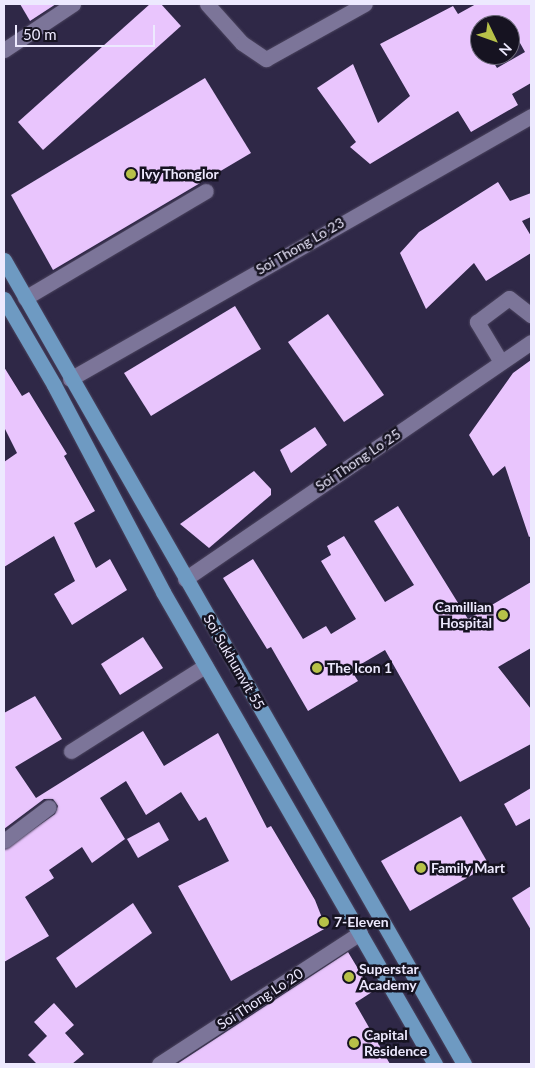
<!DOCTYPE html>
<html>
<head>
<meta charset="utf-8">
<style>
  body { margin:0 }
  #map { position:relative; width:535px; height:1068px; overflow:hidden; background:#2f2847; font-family:Lato,sans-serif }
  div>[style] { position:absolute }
  .building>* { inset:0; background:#e9c5fd }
  .roads { filter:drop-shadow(0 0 1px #4b445e) drop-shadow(0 0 1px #4b445e) }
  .minor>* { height:15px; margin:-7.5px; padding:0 7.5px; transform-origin:7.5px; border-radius:7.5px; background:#7c7599 }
  .major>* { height:15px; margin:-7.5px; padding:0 7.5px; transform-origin:7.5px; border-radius:7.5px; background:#6e9ac2 }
  .dots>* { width:14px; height:14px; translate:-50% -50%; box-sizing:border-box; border:2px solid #161321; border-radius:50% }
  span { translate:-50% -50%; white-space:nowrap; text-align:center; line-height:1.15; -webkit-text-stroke:5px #161321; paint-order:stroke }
  .poi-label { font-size:14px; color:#ede9fe; font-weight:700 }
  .left { translate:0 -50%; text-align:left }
  .right { translate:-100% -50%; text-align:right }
  .street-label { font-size:14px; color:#ede9fe }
  .frame { position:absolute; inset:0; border:5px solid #ede9fe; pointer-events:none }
  .north { position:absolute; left:470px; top:15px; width:50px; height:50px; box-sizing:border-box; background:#161321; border:1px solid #6c6979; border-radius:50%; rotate:132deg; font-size:14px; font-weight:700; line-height:20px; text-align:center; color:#ede9fe }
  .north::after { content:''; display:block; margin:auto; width:18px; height:22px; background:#b7c148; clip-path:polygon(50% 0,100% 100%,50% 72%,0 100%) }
  .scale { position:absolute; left:15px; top:25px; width:140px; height:22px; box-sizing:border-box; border:2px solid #ede9fe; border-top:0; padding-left:6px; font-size:15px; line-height:18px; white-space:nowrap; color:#ede9fe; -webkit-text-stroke:4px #161321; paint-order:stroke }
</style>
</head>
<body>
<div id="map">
  <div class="building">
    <i style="clip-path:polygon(20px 4px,56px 4px,30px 21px)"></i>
    <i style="clip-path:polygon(150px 4px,161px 4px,181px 26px,43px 150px,18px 122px)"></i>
    <i style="clip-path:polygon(evenodd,476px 4px,531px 4px,531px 83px,512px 94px,518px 105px,471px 132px,458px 111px,370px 164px,350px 147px,356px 142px,317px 88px,353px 64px,378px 123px,410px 96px,380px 44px,453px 6px,458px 14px,476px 4px,480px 25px,510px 25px,525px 52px,497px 68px,489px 55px,480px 55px,480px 25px)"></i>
    <i style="clip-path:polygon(205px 78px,251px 153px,53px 270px,11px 195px)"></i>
    <i style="clip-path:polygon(498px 182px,510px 201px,531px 193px,531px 217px,522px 221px,531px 236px,531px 253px,486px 281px,474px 263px,426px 309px,400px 253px,419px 232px)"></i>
    <i style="clip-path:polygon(235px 306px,261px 349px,151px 416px,124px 373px)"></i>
    <i style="clip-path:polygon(328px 314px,384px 395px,344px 422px,288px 342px)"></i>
    <i style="clip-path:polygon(531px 360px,531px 536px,529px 537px,505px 466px,493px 476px,469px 435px,513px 373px)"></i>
    <i style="clip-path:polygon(4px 367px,22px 396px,29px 392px,67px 454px,64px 456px,95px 511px,74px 523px,96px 568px,110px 559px,127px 590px,72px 625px,54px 594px,75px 581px,54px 536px,4px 567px,4px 462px,17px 453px,4px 427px)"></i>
    <i style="clip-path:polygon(315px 427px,327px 445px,291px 473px,280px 450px)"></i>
    <i style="clip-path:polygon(254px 471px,271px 489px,271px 495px,209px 548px,180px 524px)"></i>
    <i style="clip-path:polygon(398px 506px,468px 619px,531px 582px,531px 648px,498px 667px,531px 709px,531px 744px,460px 782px,385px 650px,351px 670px,358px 681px,308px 711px,271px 647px,267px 649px,223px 578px,253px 559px,303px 639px,326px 626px,331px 634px,356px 619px,321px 561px,331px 555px,327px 546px,344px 536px,385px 602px,414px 585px,374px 521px)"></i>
    <i style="clip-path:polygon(143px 637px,163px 668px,120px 695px,101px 664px)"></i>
    <i style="clip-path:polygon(35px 696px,62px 739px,15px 767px,36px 798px,143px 731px,164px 766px,218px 733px,267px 828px,271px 826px,315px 900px,326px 928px,231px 981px,178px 886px,229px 861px,206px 817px,199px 821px,181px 792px,146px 815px,126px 781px,100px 798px,125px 839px,92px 863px,82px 847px,49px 870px,54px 878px,25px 897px,49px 936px,4px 962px,4px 850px,55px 814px,58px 806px,53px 799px,44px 799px,4px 829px,4px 713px)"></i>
    <i style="clip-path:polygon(531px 788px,531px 818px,516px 826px,504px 804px)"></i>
    <i style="clip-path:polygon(461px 816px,489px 865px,410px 911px,381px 861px)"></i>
    <i style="clip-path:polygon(159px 822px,169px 840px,138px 858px,127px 839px)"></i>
    <i style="clip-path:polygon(531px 886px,531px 930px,512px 898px)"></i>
    <i style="clip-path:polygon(133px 903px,152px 933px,76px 988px,56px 958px)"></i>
    <i style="clip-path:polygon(348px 952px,372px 992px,355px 1003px,390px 1064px,177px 1064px)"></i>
    <i style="clip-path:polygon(54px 1003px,74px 1025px,65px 1033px,84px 1054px,72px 1064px,37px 1064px,28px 1055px,47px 1036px,34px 1022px)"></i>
  </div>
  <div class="roads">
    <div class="minor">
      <i style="left:207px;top:4px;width:52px;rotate:48.1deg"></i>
      <i style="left:242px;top:43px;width:29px;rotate:34deg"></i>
      <i style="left:266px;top:59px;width:113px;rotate:-29.1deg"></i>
      <i style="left:4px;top:50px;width:83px;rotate:-33.7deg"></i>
      <i style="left:25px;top:298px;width:210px;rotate:-30.6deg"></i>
      <i style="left:501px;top:362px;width:47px;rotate:-121deg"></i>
      <i style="left:477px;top:322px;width:40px;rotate:-37deg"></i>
      <i style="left:509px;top:298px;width:28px;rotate:38deg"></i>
      <i style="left:70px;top:379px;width:531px;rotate:-29.7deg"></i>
      <i style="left:185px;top:579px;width:419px;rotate:-34.4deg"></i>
      <i style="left:71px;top:751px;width:159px;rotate:-32.4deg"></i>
      <i style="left:4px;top:841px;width:56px;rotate:-37.1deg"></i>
      <i style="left:159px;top:1064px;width:240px;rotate:-33.1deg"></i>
    </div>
    <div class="major">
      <i style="left:4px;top:260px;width:926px;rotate:60.22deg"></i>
      <i style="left:4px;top:299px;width:99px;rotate:59.8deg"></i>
      <i style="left:54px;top:385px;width:234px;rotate:62.2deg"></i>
      <i style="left:163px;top:592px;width:545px;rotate:60.05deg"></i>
    </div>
  </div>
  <div class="dots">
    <i style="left:131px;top:174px;background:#b7c148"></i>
    <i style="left:503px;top:615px;background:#b7c148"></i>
    <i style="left:317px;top:668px;background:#b7c148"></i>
    <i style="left:421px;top:868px;background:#b7c148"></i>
    <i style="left:324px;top:922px;background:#b7c148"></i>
    <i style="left:349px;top:977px;background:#b7c148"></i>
    <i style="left:354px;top:1043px;background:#b7c148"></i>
  </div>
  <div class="poi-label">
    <span class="left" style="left:141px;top:174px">Ivy Thonglor</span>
    <span class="right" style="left:492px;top:615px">Camillian<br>Hospital</span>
    <span class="left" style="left:327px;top:668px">The Icon 1</span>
    <span class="left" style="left:431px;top:868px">Family Mart</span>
    <span class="left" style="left:334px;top:922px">7-Eleven</span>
    <span class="left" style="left:359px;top:977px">Superstar<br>Academy</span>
    <span class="left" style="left:364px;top:1043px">Capital<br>Residence</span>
  </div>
  <div class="street-label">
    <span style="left:300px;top:246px;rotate:-30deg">Soi Thong Lo 23</span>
    <span style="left:358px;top:460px;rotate:-34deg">Soi Thong Lo 25</span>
    <span style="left:234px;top:662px;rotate:60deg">Soi Sukhumvit 55</span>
    <span style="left:260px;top:999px;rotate:-33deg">Soi Thong Lo 20</span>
  </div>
  <div class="frame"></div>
  <div class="north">N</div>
  <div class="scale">50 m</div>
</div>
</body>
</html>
